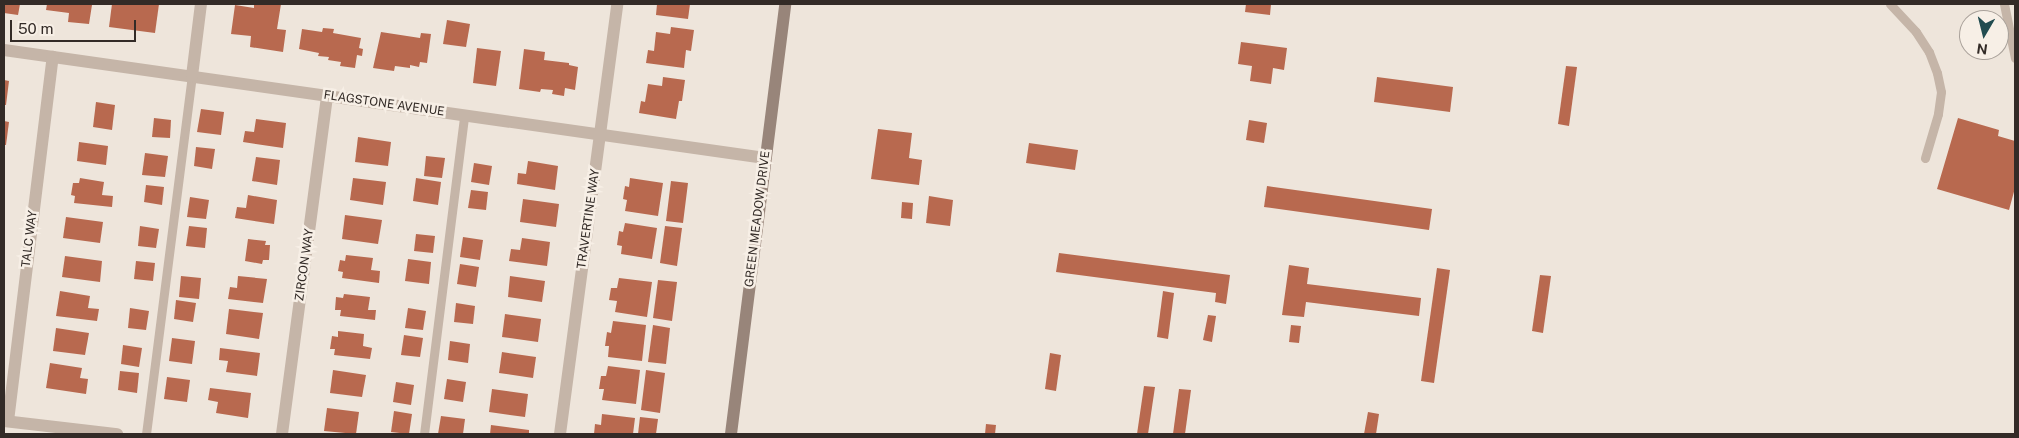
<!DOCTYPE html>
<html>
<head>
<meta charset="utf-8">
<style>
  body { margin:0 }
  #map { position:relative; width:2019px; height:438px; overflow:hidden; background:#eee5db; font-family:"Public Sans",sans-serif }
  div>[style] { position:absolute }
  .building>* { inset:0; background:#b8694f }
  .service>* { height:9px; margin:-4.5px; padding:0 4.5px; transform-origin:4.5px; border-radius:4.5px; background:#c5b5a8 }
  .minor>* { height:12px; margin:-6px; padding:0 6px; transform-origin:6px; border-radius:6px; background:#c5b5a8 }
  .secondary>* { height:12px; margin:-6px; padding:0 6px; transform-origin:6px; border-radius:6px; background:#98857a }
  span { translate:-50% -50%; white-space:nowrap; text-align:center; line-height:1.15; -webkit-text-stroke:5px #f7efe6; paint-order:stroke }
  .street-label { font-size:12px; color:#332b27 }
  .frame { position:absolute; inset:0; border:5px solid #332b27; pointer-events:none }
  .north { position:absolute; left:1959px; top:10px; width:50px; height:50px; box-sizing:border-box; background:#f7efe6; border:1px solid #a9a19a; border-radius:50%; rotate:188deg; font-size:14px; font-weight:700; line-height:20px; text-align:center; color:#332b27 }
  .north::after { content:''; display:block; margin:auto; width:18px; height:22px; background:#224c50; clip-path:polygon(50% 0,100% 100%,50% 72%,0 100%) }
  .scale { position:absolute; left:10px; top:20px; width:126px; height:22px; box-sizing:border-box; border:2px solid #332b27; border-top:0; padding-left:6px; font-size:15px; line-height:18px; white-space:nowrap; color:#332b27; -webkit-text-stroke:4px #f7efe6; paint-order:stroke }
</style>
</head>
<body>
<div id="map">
  <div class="building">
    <i style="clip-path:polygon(4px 4px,20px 4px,18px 15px,4px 13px)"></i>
    <i style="clip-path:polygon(47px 4px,92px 5px,89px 24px,68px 22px,69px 13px,46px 10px)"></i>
    <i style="clip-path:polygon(112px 4px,159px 4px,155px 33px,109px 27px)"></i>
    <i style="clip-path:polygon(254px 4px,281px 4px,277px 29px,286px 30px,283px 52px,250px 47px,251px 36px,231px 34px,235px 5px,254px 8px)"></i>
    <i style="clip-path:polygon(657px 4px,690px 4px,688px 19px,656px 15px)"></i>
    <i style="clip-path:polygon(1246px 4px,1271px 4px,1270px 15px,1245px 12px)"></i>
    <i style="clip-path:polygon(447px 20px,470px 24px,466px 47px,443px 44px)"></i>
    <i style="clip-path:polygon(671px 27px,694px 30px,691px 51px,686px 50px,684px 68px,646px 63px,648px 50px,654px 51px,656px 32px,670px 34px)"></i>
    <i style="clip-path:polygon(323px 28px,334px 29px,333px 33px,361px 38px,359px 48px,363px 49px,362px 56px,357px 55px,355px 68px,340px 66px,341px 62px,328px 60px,329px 57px,318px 56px,319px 53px,299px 49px,302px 29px,322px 32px)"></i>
    <i style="clip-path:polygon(381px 32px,420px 38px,421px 33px,431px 34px,427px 63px,420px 62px,419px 67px,410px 65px,410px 68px,395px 66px,394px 71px,373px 68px)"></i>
    <i style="clip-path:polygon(1241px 42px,1287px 48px,1284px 70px,1273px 68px,1271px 84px,1250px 81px,1252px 66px,1238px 64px)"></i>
    <i style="clip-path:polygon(477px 48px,501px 51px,496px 86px,473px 83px)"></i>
    <i style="clip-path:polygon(524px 49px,545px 52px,544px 60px,569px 63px,569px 65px,578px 67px,575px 90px,565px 88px,564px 96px,552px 94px,553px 90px,541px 89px,540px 92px,519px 89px)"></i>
    <i style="clip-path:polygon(1566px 66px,1577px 67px,1569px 126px,1558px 124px)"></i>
    <i style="clip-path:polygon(663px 77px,685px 80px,682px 101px,679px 101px,676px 119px,639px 113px,641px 101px,645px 102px,648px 84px,662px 86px)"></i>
    <i style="clip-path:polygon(1377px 77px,1453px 87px,1450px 112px,1374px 102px)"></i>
    <i style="clip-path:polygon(4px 80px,9px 81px,6px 105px,4px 105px)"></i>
    <i style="clip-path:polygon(96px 102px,115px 105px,112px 130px,93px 127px)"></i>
    <i style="clip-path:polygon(201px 109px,224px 112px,221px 135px,197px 132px)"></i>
    <i style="clip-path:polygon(154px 118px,171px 120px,170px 138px,152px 137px)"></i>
    <i style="clip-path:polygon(1958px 118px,1999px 130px,1998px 136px,2015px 141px,2015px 188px,2009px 210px,1937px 189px)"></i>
    <i style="clip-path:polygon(256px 119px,286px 123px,283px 148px,243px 142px,245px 131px,254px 132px)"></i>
    <i style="clip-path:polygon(1249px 120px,1267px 123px,1264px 143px,1246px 140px)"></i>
    <i style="clip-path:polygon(4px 121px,9px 122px,6px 145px,4px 145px)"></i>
    <i style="clip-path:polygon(878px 129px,912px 133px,909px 158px,922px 160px,919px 185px,871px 179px)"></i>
    <i style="clip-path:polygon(358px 137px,391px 142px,388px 166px,355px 162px)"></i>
    <i style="clip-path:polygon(79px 142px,108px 146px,106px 165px,77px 161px)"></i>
    <i style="clip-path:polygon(1029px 143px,1078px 150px,1075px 170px,1026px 163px)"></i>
    <i style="clip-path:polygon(196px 147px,215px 149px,212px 169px,194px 166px)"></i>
    <i style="clip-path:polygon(145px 153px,168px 156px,165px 177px,142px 175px)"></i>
    <i style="clip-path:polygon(426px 156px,445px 158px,442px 178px,424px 176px)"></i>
    <i style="clip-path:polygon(256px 157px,280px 160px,277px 185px,252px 181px)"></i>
    <i style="clip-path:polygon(528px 161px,558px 166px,555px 190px,517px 184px,518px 173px,526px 174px)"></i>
    <i style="clip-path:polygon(474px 163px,492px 166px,489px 185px,471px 182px)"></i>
    <i style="clip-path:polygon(80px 178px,104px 182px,102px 195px,113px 196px,112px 207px,74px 203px,75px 196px,71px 195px,73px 183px,79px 183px)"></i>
    <i style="clip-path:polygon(353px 178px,386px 182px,383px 205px,350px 200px)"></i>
    <i style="clip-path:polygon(416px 178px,441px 182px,438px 205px,413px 201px)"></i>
    <i style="clip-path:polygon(630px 178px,663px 183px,658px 216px,625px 211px,627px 200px,623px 199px,625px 186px,629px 187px)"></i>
    <i style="clip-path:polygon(671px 181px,688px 183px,683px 223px,666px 221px)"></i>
    <i style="clip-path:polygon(146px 185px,164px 187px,162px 205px,144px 202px)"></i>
    <i style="clip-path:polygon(1267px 186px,1432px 209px,1429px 230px,1264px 207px)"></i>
    <i style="clip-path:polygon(471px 190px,488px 192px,486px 210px,468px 208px)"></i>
    <i style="clip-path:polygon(248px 195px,277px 200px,274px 224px,235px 218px,237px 207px,246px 208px)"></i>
    <i style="clip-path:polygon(929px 196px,953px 200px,950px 226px,926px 223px)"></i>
    <i style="clip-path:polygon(190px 197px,209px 200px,206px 219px,187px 217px)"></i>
    <i style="clip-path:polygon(523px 199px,559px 204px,556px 227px,520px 222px)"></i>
    <i style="clip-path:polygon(902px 202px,913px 203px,912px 219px,901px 218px)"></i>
    <i style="clip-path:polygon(345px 215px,382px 220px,378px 244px,342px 239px)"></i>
    <i style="clip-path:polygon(66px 217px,103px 222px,100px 243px,63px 238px)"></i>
    <i style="clip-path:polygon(625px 223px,657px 228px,652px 259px,621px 254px,622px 246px,617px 245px,619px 231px,623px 232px)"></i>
    <i style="clip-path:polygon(140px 226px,159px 229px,156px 248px,138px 246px)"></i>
    <i style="clip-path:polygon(189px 226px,207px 228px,205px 248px,186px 246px)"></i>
    <i style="clip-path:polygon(665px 226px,682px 228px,677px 266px,660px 263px)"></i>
    <i style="clip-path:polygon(416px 234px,435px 236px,433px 253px,414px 251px)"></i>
    <i style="clip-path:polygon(463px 237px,483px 240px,480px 260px,460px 257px)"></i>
    <i style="clip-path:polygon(522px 238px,550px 242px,547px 266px,509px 261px,511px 249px,520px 250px)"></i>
    <i style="clip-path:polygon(248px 239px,266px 241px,265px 245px,270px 245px,269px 260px,263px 260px,262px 264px,245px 261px)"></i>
    <i style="clip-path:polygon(1059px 253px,1230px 275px,1226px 304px,1215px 302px,1216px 293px,1056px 272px)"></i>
    <i style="clip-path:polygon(346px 255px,373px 258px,371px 270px,380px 271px,379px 283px,342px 278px,343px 272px,338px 271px,340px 260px,345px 261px)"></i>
    <i style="clip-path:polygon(65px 256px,102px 261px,100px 282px,62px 277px)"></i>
    <i style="clip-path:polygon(408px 259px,431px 262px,429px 284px,405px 281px)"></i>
    <i style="clip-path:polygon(136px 261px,155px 263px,153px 281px,134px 279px)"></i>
    <i style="clip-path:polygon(460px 264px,479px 267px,476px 287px,457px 284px)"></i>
    <i style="clip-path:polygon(1289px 265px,1309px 268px,1307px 284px,1421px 298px,1419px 316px,1306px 302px,1304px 317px,1282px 315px)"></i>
    <i style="clip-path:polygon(1437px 268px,1450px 270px,1434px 383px,1421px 381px)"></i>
    <i style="clip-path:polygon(1540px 275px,1551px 276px,1543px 333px,1532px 331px)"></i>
    <i style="clip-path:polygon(181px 276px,201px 278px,199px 299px,179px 297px)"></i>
    <i style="clip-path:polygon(238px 276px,267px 279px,263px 303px,228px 299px,230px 287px,237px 288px)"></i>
    <i style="clip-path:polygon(510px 276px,545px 281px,542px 302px,508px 297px)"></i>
    <i style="clip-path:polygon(619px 278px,652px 282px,647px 317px,615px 312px,617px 301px,609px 300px,611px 288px,617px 288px)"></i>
    <i style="clip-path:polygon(658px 280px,677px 282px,672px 321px,653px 318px)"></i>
    <i style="clip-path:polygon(60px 291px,90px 296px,88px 308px,99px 309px,97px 321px,56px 316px)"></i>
    <i style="clip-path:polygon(1163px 291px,1174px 293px,1168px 339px,1157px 337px)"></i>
    <i style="clip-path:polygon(344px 294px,370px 297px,368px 310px,376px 310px,375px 320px,340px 316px,341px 310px,335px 310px,336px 297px,343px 298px)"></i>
    <i style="clip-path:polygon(176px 300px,196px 303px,193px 322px,174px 319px)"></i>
    <i style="clip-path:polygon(456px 303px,475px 306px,473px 324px,454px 322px)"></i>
    <i style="clip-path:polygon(130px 308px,149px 311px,146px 330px,128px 328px)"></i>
    <i style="clip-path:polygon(408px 308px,426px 311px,423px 330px,405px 328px)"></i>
    <i style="clip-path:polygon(229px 309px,263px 313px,259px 339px,226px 334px)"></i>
    <i style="clip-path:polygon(505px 314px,541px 319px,538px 342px,502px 337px)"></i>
    <i style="clip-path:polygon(1208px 315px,1216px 316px,1212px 342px,1203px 340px)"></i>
    <i style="clip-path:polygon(613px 321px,646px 325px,642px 361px,608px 357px,609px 346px,605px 346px,607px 332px,611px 333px)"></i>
    <i style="clip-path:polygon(653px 325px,670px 328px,666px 364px,648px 362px)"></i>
    <i style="clip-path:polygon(1291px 325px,1301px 326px,1299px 343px,1289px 342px)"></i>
    <i style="clip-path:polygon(56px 328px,89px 333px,85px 355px,53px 351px)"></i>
    <i style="clip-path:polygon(338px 331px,364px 334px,363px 346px,372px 348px,370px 359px,334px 355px,335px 349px,330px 349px,332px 336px,338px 337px)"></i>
    <i style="clip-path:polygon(404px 335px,423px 338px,420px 357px,401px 355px)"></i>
    <i style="clip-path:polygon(172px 338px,195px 341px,192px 364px,169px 361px)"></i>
    <i style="clip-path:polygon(450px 341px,470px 344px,468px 363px,448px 360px)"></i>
    <i style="clip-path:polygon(123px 345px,142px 348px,139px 367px,121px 364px)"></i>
    <i style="clip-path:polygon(220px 348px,260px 353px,257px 376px,226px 372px,228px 361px,219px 360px)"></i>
    <i style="clip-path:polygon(502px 352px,536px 357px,533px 378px,499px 373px)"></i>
    <i style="clip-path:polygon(1050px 353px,1061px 355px,1056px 391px,1045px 389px)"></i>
    <i style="clip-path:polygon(50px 363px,82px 368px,80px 378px,88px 379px,86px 394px,46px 388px)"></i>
    <i style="clip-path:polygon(608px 366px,640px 370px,636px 404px,602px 400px,604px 389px,599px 389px,601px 376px,606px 376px)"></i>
    <i style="clip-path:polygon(333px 370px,366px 375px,362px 397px,330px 393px)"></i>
    <i style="clip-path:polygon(646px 370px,665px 373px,660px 413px,641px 410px)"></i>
    <i style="clip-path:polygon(120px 371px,139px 373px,137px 393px,118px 390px)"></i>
    <i style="clip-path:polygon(167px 377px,190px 380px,187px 402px,164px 399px)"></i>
    <i style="clip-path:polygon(447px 379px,466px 382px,463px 402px,444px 399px)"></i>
    <i style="clip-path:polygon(396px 382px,414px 385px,411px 405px,393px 402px)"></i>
    <i style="clip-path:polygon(1144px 386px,1155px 387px,1148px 434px,1137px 434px)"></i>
    <i style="clip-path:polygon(210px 388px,251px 393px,248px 418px,216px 413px,218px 402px,208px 400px)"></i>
    <i style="clip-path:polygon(492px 389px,528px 394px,525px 417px,489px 412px)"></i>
    <i style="clip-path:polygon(1179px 389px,1191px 390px,1185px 434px,1173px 434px)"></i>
    <i style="clip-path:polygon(327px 408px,359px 412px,356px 434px,324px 431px)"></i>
    <i style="clip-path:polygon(394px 411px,412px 414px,409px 434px,391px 432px)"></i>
    <i style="clip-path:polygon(1368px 412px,1379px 414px,1376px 434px,1364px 434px)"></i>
    <i style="clip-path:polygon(602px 414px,635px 418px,633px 434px,594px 434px,595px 424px,601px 425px)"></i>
    <i style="clip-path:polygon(441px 416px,465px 419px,463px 434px,438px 434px)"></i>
    <i style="clip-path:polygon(640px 417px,658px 419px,656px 434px,638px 434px)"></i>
    <i style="clip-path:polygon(986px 424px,996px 425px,995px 434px,985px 434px)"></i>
    <i style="clip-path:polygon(491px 425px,529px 430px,529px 434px,490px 434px)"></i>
  </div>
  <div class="service">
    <i style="left:1890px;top:4px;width:38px;rotate:47deg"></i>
    <i style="left:1916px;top:32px;width:24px;rotate:57deg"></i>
    <i style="left:1929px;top:52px;width:22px;rotate:69deg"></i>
    <i style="left:1937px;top:73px;width:19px;rotate:78deg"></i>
    <i style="left:1941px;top:92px;width:22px;rotate:98deg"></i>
    <i style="left:1938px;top:114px;width:46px;rotate:106.5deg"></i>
    <i style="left:2004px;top:4px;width:55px;rotate:78.5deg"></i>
    <i style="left:146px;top:434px;width:361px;rotate:-82.7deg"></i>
    <i style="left:424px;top:434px;width:321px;rotate:-82.8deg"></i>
  </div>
  <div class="minor">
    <i style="left:4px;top:50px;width:769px;rotate:8.08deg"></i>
    <i style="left:192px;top:76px;width:73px;rotate:-82.9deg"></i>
    <i style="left:4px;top:421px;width:114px;rotate:6.6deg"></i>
    <i style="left:8px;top:421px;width:367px;rotate:-83deg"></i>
    <i style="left:282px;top:434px;width:341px;rotate:-82.4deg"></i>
    <i style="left:560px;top:434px;width:434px;rotate:-82.4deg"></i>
  </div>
  <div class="secondary">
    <i style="left:731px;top:434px;width:433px;rotate:-82.8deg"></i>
  </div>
  <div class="street-label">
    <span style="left:384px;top:104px;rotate:8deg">FLAGSTONE AVENUE</span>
    <span style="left:589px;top:219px;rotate:-82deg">TRAVERTINE WAY</span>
    <span style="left:758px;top:219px;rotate:-83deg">GREEN MEADOW DRIVE</span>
    <span style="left:30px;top:239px;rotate:-83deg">TALC WAY</span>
    <span style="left:305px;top:265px;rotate:-82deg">ZIRCON WAY</span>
  </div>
  <div class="frame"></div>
  <div class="north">N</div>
  <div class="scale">50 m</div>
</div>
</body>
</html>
